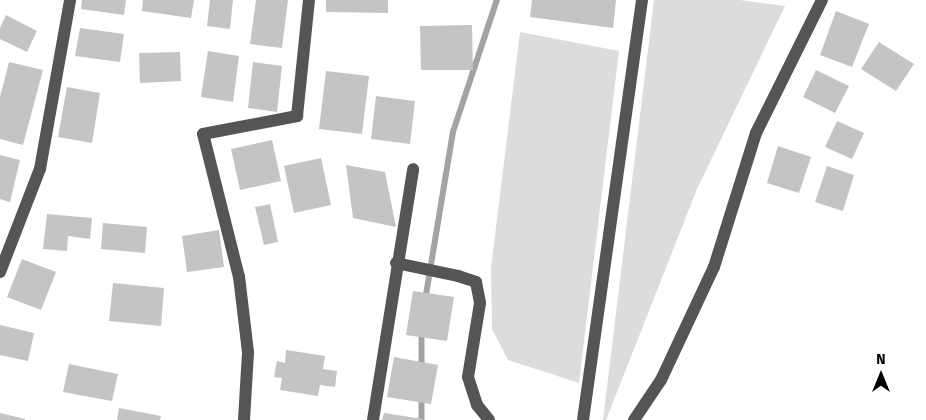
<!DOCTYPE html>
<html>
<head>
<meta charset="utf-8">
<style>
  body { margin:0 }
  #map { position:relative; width:926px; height:420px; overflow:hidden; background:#fff; font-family:"Fira Sans",sans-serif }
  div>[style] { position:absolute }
  .green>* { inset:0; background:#dcdcdc }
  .stream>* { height:5.5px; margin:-2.75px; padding:0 2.75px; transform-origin:2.75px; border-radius:2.75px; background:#a3a3a3 }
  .building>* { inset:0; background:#c4c4c4 }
  .minor>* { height:12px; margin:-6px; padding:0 6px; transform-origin:6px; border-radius:6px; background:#555 }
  span { translate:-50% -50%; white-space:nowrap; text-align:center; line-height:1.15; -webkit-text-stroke:4px #fff; paint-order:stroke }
  .north { position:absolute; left:856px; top:350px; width:50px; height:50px; -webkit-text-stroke:4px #fff; paint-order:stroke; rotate:0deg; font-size:14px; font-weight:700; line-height:20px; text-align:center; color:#000 }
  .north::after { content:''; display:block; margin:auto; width:18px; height:22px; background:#000; clip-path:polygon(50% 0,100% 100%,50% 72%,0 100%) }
</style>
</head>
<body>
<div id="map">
  <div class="green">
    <i style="clip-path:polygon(654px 0,740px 0,785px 6px,697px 189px,606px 420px,603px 420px)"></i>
    <i style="clip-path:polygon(520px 32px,619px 51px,579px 383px,508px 360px,492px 329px,491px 268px)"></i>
  </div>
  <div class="stream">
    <i style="left:425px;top:301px;width:171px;rotate:-80.6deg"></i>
    <i style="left:453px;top:132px;width:139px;rotate:-71.6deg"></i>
    <i style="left:422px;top:330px;width:38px;rotate:90deg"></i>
    <i style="left:422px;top:397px;width:23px;rotate:90deg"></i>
  </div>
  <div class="building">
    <i style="clip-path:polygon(82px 0,126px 0,124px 15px,81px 9px)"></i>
    <i style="clip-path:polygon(143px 0,194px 0,191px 18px,142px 11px)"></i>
    <i style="clip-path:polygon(210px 0,233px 0,230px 29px,207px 26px)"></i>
    <i style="clip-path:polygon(256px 0,288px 0,282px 48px,250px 44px)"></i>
    <i style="clip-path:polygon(326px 0,388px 0,388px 13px,326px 12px)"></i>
    <i style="clip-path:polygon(532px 0,616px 0,613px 28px,530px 17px)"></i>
    <i style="clip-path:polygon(836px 11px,869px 24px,852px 67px,820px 55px)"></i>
    <i style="clip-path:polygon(6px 15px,37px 31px,27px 52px,0 39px,0 28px)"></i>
    <i style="clip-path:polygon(472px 25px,473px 70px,421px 70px,420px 26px)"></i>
    <i style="clip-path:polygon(80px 28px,124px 34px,120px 62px,75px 56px)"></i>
    <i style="clip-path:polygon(879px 42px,914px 64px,896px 91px,861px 69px)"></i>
    <i style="clip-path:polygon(208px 51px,239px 56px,233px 102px,201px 97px)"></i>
    <i style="clip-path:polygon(180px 52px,181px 81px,140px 83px,139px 53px)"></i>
    <i style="clip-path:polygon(9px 62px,43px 70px,23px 145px,0 139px,0 97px)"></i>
    <i style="clip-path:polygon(253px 62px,282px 66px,277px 112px,248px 108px)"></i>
    <i style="clip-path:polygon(816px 70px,849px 86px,835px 113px,803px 97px)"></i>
    <i style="clip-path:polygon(326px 71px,369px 76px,362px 134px,319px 129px)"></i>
    <i style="clip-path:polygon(67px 87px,100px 93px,92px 143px,58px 137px)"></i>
    <i style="clip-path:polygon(376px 96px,415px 101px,410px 144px,371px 139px)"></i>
    <i style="clip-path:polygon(837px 121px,864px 133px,852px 159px,825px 147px)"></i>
    <i style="clip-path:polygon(272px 140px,281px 181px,240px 190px,231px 149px)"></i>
    <i style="clip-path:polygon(778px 146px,811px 157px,799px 193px,767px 183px)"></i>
    <i style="clip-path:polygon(0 155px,20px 160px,10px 202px,0 199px)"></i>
    <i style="clip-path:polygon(321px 158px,331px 205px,294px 213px,284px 166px)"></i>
    <i style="clip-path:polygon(346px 165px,385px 172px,396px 227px,353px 218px)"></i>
    <i style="clip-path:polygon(827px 166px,854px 175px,843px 211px,815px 202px)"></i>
    <i style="clip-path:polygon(270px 204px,278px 242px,264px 245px,255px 207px)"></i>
    <i style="clip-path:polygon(47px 214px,92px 218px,90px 239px,68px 236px,67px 251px,43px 249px)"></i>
    <i style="clip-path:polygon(103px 223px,147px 227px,145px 253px,101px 249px)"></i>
    <i style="clip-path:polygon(219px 230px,224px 267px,187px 272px,182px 236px)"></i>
    <i style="clip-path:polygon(22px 259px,56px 272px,41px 310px,7px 297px)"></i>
    <i style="clip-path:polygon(113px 283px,164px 288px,161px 326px,109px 321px)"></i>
    <i style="clip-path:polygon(413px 291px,454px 297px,447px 341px,406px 335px)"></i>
    <i style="clip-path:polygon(0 325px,34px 333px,28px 361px,0 355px)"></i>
    <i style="clip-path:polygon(286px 350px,325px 356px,323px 369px,337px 371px,335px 387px,320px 385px,318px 396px,280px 390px,282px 378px,274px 377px,277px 361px,285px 363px)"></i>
    <i style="clip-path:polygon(394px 357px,438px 365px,431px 404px,387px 397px)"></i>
    <i style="clip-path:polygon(69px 364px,118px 374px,112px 401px,63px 392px)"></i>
    <i style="clip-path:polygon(119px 408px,161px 416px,160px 420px,117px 420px)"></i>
    <i style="clip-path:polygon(0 413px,25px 419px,25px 420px,0 420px)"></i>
    <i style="clip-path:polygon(384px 413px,423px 419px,423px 420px,382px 420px)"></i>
  </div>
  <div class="minor">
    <i style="left:396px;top:263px;width:63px;rotate:11.8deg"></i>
    <i style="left:458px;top:276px;width:19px;rotate:18deg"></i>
    <i style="left:476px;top:282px;width:21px;rotate:79deg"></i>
    <i style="left:480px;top:303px;width:75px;rotate:99.2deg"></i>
    <i style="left:468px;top:377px;width:29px;rotate:72deg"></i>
    <i style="left:477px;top:405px;width:19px;rotate:51deg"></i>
    <i style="left:0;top:272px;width:110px;rotate:-68.8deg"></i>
    <i style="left:40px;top:169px;width:172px;rotate:-79.9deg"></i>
    <i style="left:244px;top:420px;width:68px;rotate:-86.6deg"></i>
    <i style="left:248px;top:352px;width:76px;rotate:-96.8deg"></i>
    <i style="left:239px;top:277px;width:147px;rotate:-104.1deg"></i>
    <i style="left:203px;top:134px;width:96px;rotate:-10.8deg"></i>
    <i style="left:297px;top:116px;width:117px;rotate:-84.1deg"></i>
    <i style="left:373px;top:420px;width:254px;rotate:-80.9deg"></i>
    <i style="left:583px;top:420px;width:424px;rotate:-82deg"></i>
    <i style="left:634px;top:420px;width:48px;rotate:-56deg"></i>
    <i style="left:661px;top:380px;width:125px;rotate:-64.9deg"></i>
    <i style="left:714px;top:267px;width:140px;rotate:-72.6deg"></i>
    <i style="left:756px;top:133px;width:148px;rotate:-63.6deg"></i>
  </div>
  <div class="north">N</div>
</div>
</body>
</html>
